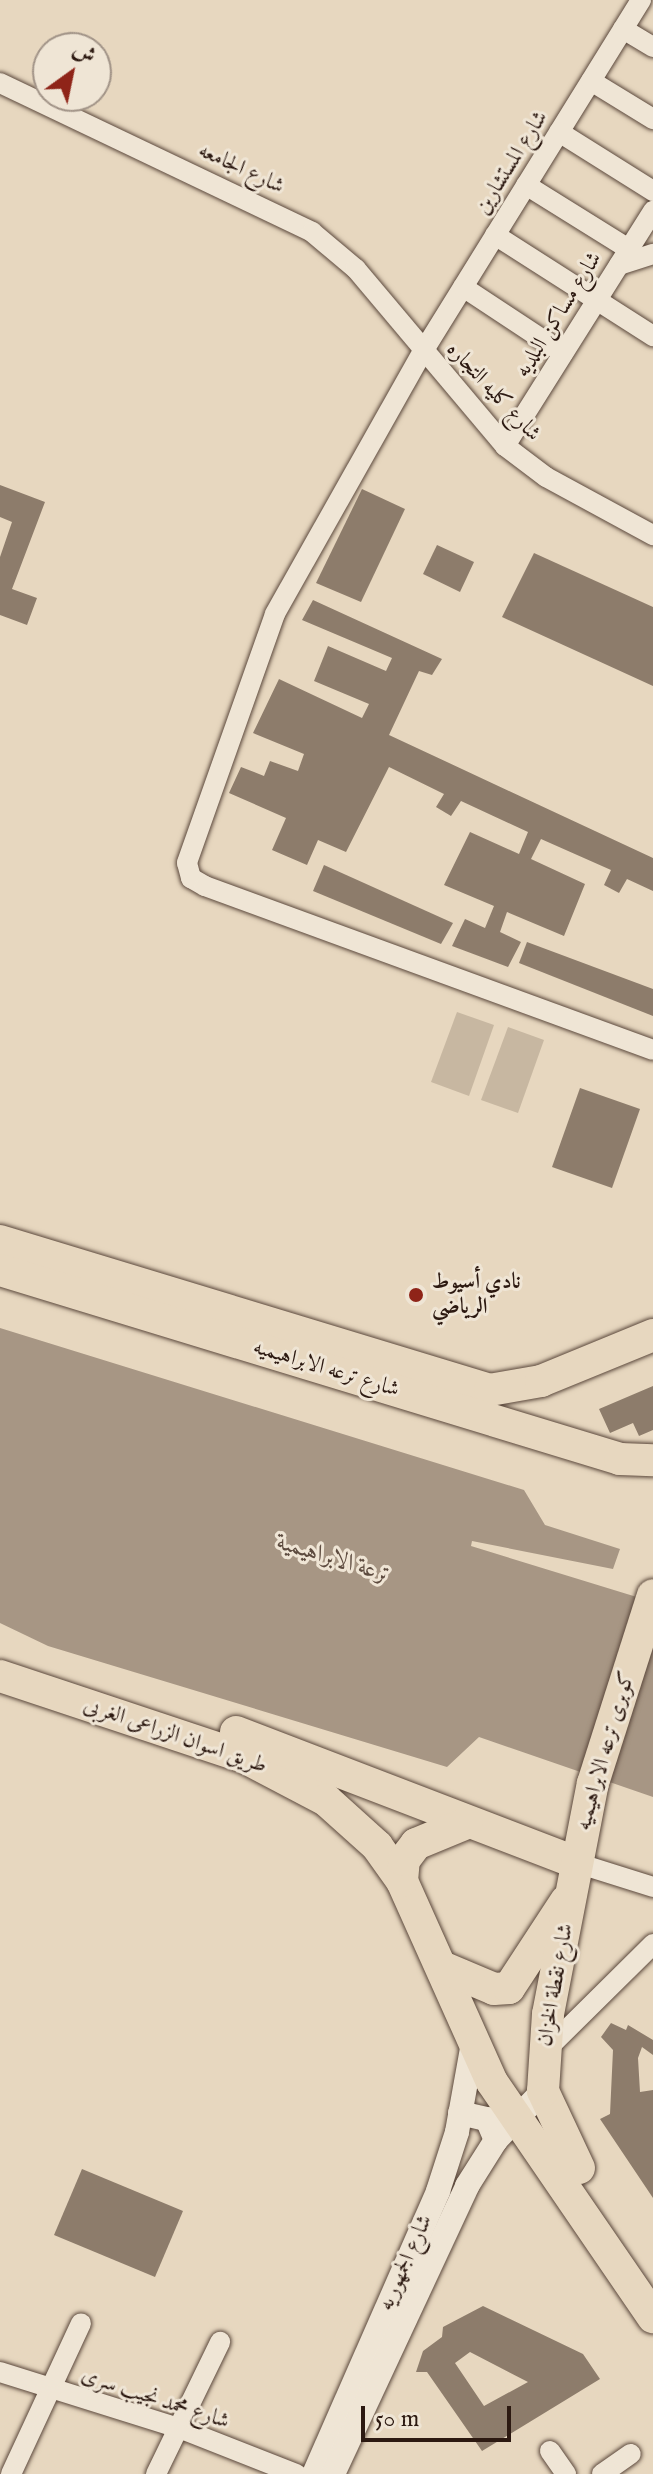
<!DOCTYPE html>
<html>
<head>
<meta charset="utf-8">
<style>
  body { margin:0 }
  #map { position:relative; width:653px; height:2474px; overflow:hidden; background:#e7d7bf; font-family:"IM FELL English",Amiri,serif }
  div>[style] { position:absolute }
  .green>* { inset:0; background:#c7b7a1 }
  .water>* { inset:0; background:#a79684 }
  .building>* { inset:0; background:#8d7c6b }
  .roads { filter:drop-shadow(0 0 2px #5b483c) drop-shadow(0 0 2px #5b483c) }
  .minor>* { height:20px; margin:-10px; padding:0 10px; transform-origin:10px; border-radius:10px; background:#efe5d5 }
  .tertiary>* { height:24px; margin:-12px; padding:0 12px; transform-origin:12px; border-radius:12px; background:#efe5d5 }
  .primary>* { height:32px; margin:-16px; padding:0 16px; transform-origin:16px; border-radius:16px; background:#e7d7bf }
  .dots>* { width:22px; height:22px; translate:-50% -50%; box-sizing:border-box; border:4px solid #efe5d5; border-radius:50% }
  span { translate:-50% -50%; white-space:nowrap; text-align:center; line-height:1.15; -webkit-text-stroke:6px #efe5d5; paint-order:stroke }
  .street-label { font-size:22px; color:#2c1911 }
  .poi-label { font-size:22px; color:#2c1911; font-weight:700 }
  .left { translate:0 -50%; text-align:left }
  .water-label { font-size:24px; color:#5d4b3f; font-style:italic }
  .north { position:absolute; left:32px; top:32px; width:80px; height:80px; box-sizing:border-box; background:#efe5d5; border:2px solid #a19387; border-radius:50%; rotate:33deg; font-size:22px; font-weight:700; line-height:32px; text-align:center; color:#2c1911 }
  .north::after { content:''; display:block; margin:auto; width:28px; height:36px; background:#8f2418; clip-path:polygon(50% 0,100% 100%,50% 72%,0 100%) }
  .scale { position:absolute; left:361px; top:2406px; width:150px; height:36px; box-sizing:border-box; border:4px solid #2c1911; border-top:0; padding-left:10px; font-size:24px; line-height:28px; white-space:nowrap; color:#2c1911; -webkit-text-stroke:6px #efe5d5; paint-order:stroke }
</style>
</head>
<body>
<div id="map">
  <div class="green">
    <i style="clip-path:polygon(457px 1012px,494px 1025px,469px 1096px,431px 1082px)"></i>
    <i style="clip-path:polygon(508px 1027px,544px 1040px,518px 1113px,481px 1100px)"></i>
  </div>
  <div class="water">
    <i style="clip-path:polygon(0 1328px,524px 1490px,545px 1525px,620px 1549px,613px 1569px,472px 1541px,471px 1546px,653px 1602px,653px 1797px,479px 1737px,447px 1767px,48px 1646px,0 1623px)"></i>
  </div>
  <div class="building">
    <i style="clip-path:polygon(0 485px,45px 502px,12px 589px,37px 598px,27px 625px,0 615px,0 557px,12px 522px,0 517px)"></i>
    <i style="clip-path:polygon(362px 489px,405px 509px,361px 602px,316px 583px)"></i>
    <i style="clip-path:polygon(437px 545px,474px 562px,460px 592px,423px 574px)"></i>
    <i style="clip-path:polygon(534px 553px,653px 607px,653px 686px,502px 617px)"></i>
    <i style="clip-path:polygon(313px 600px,442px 659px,432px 675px,419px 671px,389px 735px,653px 858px,653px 891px,627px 879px,619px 893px,604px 885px,611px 870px,541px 839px,531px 859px,585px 884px,564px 936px,507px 912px,500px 932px,521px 942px,508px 967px,452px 946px,465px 919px,485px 928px,494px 906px,444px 885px,470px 832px,519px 854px,528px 832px,461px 801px,451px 816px,436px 807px,444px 794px,389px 767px,346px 852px,318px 840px,307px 865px,272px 850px,286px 818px,229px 793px,241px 767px,264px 776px,270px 761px,298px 771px,304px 754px,253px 733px,279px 679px,362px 718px,369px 704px,314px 681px,328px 646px,386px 671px,392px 658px,302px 620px)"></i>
    <i style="clip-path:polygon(324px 865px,453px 923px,441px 944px,313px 891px)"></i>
    <i style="clip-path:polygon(527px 942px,653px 989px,653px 1016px,519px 963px)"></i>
    <i style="clip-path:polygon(580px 1088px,640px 1109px,612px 1188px,552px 1167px)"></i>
    <i style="clip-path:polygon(653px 1386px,653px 1430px,639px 1436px,633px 1423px,610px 1433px,599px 1409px)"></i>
    <i style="clip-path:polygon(611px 2023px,626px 2030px,628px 2025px,653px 2040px,653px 2055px,642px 2047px,638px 2058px,640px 2092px,653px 2090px,653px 2198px,600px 2119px,610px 2114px,613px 2050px,601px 2037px)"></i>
    <i style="clip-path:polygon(82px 2169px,183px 2211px,155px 2277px,54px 2235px)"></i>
    <i style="clip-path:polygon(evenodd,483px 2306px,583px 2354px,600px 2379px,482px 2451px,427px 2372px,416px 2372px,423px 2351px,442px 2337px,443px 2327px,483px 2306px,470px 2352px,528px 2382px,484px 2406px,455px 2363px,470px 2352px)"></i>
  </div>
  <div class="roads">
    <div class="minor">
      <i style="left:641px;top:0;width:413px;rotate:121.8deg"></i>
      <i style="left:423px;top:351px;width:302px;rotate:119.4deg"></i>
      <i style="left:275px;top:614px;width:264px;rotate:109.5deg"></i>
      <i style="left:187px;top:863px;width:16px;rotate:75deg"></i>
      <i style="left:191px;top:878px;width:16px;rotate:30deg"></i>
      <i style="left:205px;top:886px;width:477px;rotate:20.1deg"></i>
      <i style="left:623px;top:29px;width:35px;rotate:31deg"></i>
      <i style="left:591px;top:81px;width:73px;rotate:31.5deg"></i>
      <i style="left:0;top:83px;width:346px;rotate:25.5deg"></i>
      <i style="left:312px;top:232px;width:57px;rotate:40.1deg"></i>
      <i style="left:356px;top:269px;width:231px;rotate:49.9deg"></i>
      <i style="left:505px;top:446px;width:51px;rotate:37.1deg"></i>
      <i style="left:546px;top:477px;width:122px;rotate:28.5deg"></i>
      <i style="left:559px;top:132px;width:111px;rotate:32.1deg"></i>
      <i style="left:526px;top:185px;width:121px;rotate:31.9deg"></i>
      <i style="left:495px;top:235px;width:188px;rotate:32.6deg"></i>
      <i style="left:619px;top:265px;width:36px;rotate:-18deg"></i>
      <i style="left:463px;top:287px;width:120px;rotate:33.4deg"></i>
      <i style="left:505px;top:446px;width:278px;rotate:-57.8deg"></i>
      <i style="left:577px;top:1863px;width:80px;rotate:17.5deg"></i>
      <i style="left:545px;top:2051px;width:152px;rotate:-44.7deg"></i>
      <i style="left:0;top:2372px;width:188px;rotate:17.4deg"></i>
      <i style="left:179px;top:2428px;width:126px;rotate:21.5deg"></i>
      <i style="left:550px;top:2451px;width:28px;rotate:55deg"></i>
      <i style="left:11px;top:2474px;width:166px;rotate:-65.1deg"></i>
      <i style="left:156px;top:2474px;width:147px;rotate:-64.1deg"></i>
      <i style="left:602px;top:2474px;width:35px;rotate:-35deg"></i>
    </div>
    <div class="tertiary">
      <i style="left:460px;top:2113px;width:28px;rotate:13deg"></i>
      <i style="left:487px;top:2119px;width:23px;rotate:67deg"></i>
      <i style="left:314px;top:2474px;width:309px;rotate:-66.3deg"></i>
      <i style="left:438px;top:2191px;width:62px;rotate:-72.1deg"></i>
      <i style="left:457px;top:2132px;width:90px;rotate:-79.8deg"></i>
      <i style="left:333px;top:2474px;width:318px;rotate:-65deg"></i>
      <i style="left:467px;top:2186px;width:54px;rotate:-57.8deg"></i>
      <i style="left:496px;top:2140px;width:68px;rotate:-46.2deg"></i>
    </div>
    <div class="primary">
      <i style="left:0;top:1241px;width:512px;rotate:16.91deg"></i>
      <i style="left:490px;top:1390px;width:52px;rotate:-10deg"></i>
      <i style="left:541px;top:1381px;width:121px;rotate:-22.3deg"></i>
      <i style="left:0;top:1270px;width:648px;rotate:16.95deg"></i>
      <i style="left:620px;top:1459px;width:33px;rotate:2deg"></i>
      <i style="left:0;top:1676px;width:257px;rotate:18.4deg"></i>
      <i style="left:244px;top:1757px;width:93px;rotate:27.7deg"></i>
      <i style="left:326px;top:1800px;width:69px;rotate:42deg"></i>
      <i style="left:377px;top:1846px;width:43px;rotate:54.5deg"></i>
      <i style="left:402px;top:1881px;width:220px;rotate:65.9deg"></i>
      <i style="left:492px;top:2082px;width:285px;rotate:55.6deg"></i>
      <i style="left:236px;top:1732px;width:365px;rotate:21deg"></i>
      <i style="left:402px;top:1881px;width:21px;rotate:-85deg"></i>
      <i style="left:404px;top:1860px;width:20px;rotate:-53deg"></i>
      <i style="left:416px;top:1844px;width:55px;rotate:-22.4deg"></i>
      <i style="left:442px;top:1967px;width:56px;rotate:22.9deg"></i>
      <i style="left:494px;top:1989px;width:15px;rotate:-4deg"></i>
      <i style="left:509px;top:1988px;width:104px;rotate:-56.8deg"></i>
      <i style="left:579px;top:2168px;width:85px;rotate:-115.1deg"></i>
      <i style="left:543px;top:2091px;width:77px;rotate:-86.3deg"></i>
      <i style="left:548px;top:2014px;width:235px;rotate:-79deg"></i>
      <i style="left:593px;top:1783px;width:197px;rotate:-72.3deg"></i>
    </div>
  </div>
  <div class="dots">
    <i style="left:416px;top:1295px;background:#8f2418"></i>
  </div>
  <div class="street-label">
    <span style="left:512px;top:163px;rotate:-58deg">شارع المستشارين</span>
    <span style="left:241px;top:169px;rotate:25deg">شارع الجامعه</span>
    <span style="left:559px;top:315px;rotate:-58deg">شارع مساكن البلديه</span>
    <span style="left:493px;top:392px;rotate:47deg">شارع كليه التجاره</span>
    <span style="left:326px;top:1369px;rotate:17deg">شارع ترعه الابراهيميه</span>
    <span style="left:175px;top:1736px;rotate:19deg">طريق اسوان الزراعى الغربى</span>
    <span style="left:606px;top:1751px;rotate:-74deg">كوبرى ترعه الابراهيميه</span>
    <span style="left:556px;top:1985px;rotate:-80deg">شارع نقطة الخزان</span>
    <span style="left:406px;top:2263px;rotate:-66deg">شارع الجمهوريه</span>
    <span style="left:155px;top:2399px;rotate:18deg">شارع محمد نجيب سرى</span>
  </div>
  <div class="poi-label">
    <span class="left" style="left:432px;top:1295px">نادي أسيوط<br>الرياضي</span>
  </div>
  <div class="water-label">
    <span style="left:334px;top:1559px;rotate:17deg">ترعة الابراهيمية</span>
  </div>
  <div class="north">ش</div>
  <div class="scale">50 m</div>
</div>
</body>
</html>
